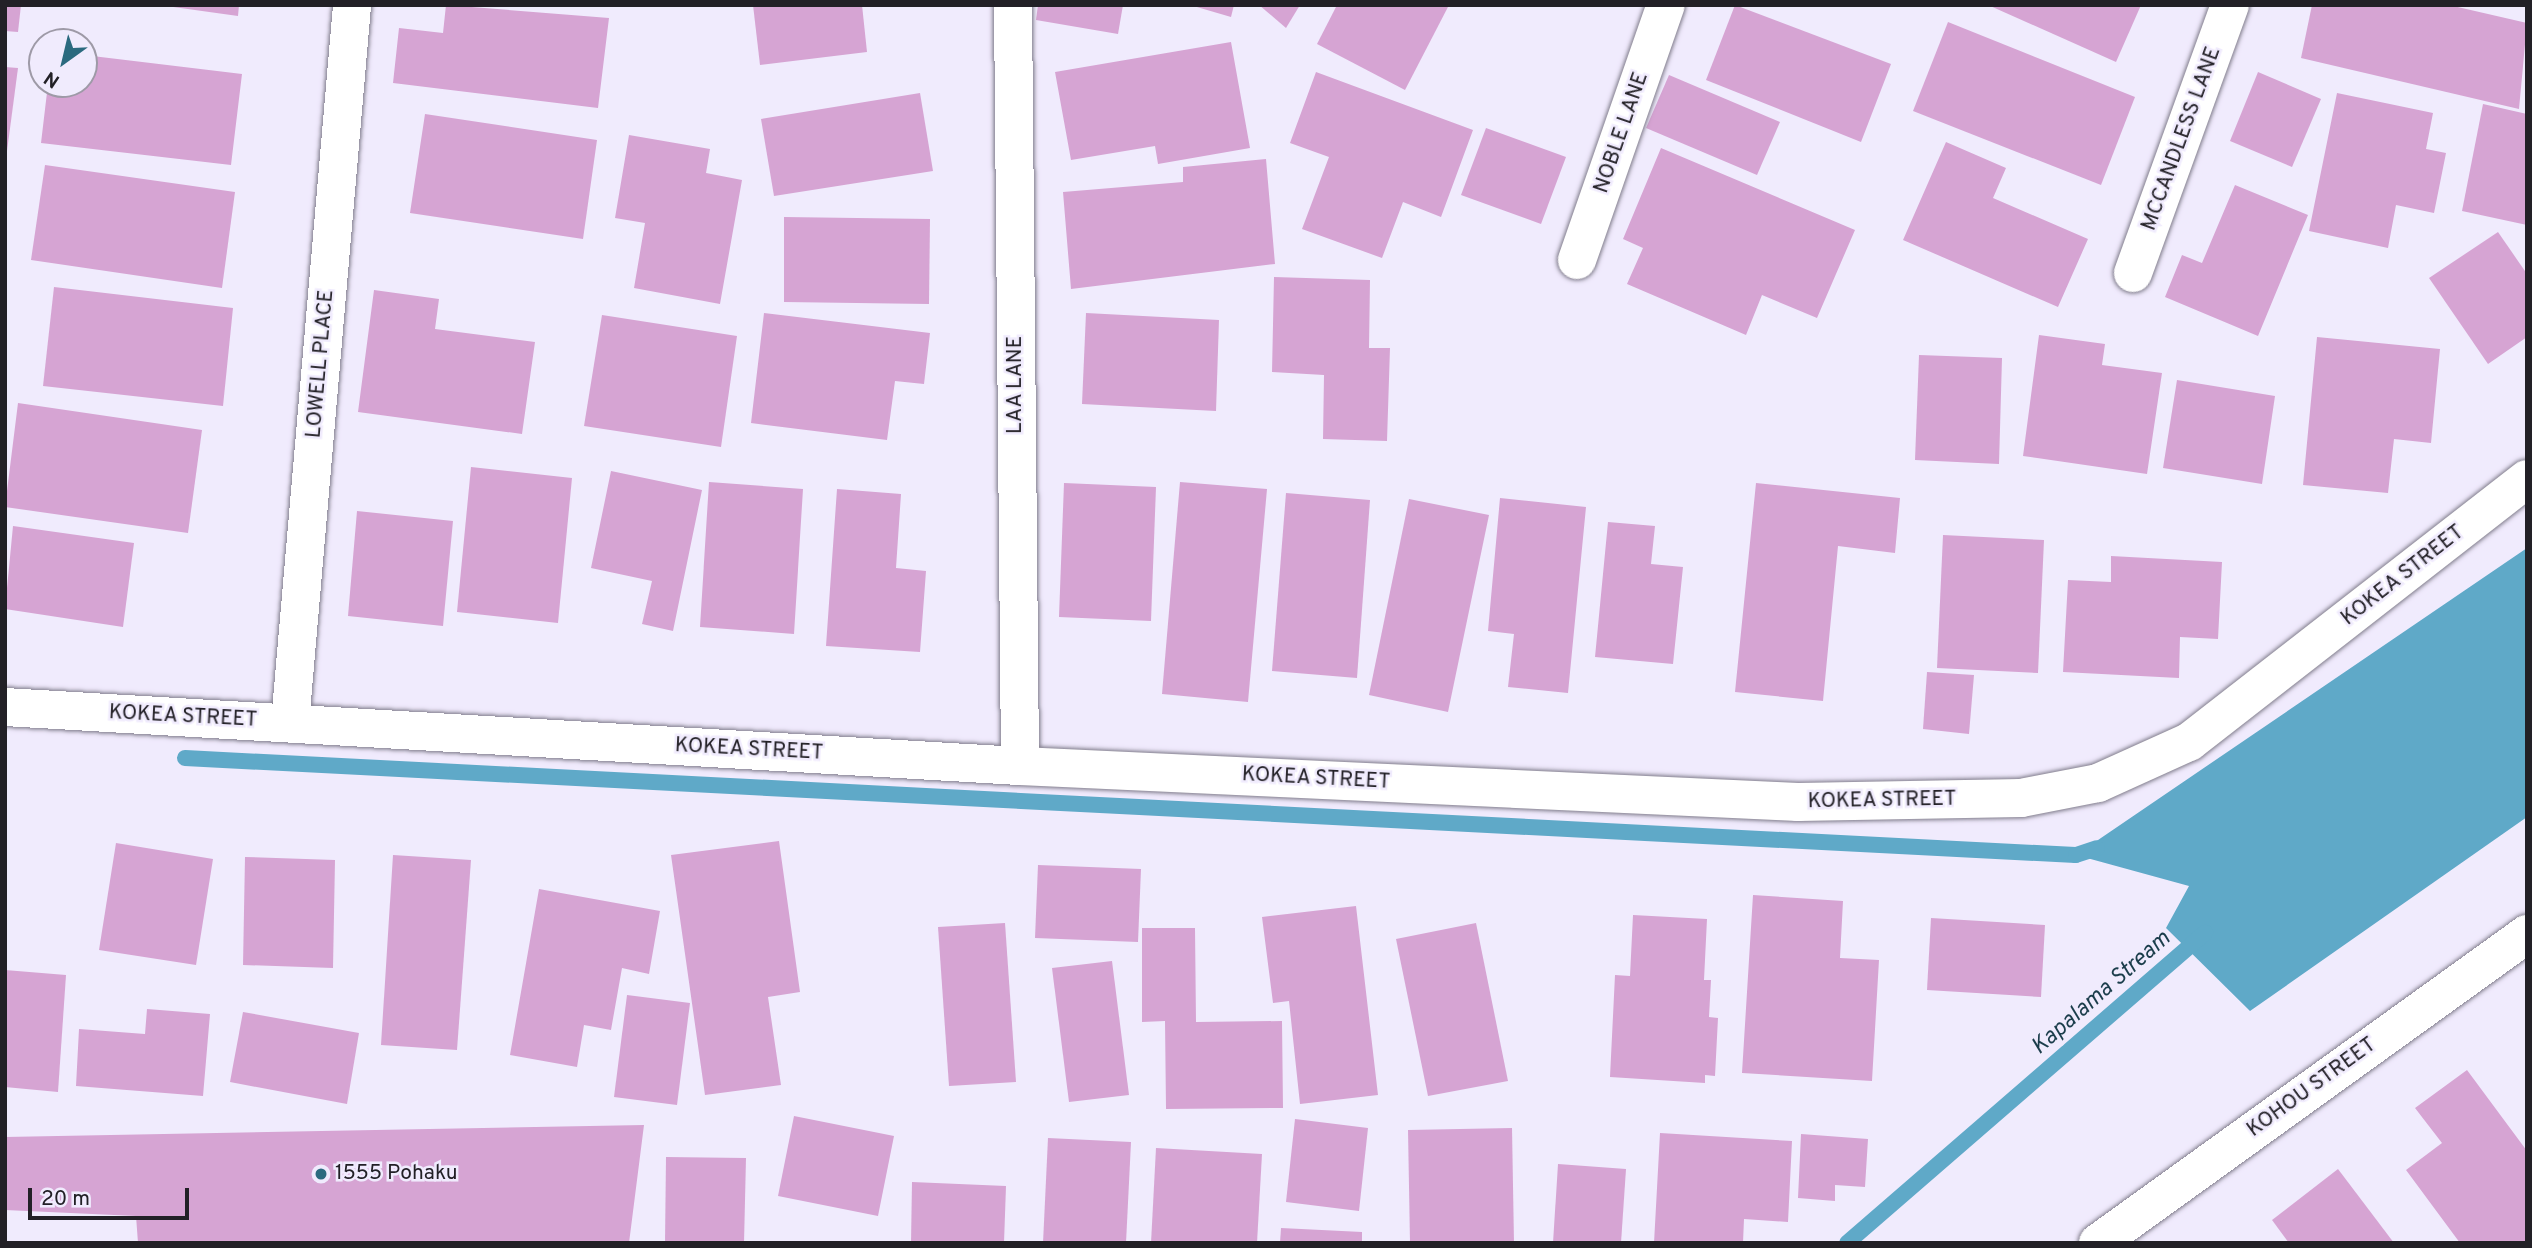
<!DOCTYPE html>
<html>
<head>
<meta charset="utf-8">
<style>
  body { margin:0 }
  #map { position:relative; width:2532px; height:1248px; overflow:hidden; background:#f0ebfd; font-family:Overpass,sans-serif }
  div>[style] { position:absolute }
  .water>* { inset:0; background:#5fa9c8 }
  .stream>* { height:16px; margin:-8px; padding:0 8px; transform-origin:8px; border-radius:8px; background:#5fa9c8 }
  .building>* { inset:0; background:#d6a4d3 }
  .roads { filter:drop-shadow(0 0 2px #817d8c) drop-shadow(0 0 2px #817d8c) }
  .minor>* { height:38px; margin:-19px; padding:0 19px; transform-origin:19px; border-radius:19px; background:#fff }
  .dots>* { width:19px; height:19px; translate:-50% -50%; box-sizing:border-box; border:4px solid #f0ebfd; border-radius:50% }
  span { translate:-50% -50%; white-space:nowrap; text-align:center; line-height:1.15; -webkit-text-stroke:5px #f0ebfd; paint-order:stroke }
  .street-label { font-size:21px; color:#222026 }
  .poi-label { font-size:21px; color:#222026 }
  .left { translate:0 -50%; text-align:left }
  .water-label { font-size:23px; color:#1b3d4b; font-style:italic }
  .frame { position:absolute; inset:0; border:7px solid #222026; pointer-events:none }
  .north { position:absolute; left:28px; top:28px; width:70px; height:70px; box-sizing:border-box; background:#f0ebfd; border:2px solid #9e9aa7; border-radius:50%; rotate:214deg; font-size:19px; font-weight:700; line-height:28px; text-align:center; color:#222026 }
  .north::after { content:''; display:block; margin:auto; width:24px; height:32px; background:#2b6a7f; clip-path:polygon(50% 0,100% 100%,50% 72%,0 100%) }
  .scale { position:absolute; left:28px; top:1188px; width:161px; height:32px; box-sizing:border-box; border:4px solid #222026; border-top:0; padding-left:9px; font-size:21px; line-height:24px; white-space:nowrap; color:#222026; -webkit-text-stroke:5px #f0ebfd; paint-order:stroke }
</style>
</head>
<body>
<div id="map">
  <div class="water">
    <i style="clip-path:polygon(2527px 548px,2527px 817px,2250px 1011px,2166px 928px,2189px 886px,2076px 855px)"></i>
  </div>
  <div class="stream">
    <i style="left:185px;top:758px;width:1893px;rotate:2.94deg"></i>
    <i style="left:2076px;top:855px;width:22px;rotate:-18deg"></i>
    <i style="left:1847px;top:1243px;width:474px;rotate:-40.9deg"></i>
  </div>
  <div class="building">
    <i style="clip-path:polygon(5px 5px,21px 5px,18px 32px,5px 31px)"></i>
    <i style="clip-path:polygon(159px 5px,239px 5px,238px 16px)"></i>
    <i style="clip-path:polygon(446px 5px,609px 18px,598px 108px,393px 83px,399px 28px,443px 33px)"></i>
    <i style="clip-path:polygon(753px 5px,862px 5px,867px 52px,760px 65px)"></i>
    <i style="clip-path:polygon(1038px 5px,1123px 5px,1118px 34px,1036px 20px)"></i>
    <i style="clip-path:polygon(1190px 5px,1234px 5px,1231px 17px)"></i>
    <i style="clip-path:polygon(1259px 5px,1300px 5px,1286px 28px)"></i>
    <i style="clip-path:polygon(1337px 5px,1449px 5px,1405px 90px,1317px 44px)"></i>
    <i style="clip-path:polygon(1735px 5px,1891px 64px,1861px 142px,1706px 80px)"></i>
    <i style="clip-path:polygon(1988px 5px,2141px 5px,2116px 62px)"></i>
    <i style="clip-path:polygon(2312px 5px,2449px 5px,2527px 23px,2519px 109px,2301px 58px)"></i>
    <i style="clip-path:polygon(1948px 22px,2135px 97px,2101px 185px,1913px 111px)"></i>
    <i style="clip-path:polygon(1231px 42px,1250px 148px,1158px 164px,1155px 146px,1071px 160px,1055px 72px)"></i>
    <i style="clip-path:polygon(84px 55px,242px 74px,231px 165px,41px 143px,48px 84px,84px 84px)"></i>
    <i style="clip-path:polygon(5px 67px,18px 68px,7px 151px,5px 151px)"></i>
    <i style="clip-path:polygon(1316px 72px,1473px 130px,1441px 217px,1403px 202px,1382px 258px,1302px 229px,1329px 157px,1290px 143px)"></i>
    <i style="clip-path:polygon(2258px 72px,2321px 99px,2292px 167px,2230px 141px)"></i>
    <i style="clip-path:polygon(1669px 75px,1780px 122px,1757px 175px,1646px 128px)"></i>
    <i style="clip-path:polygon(920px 93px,933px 171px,774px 196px,761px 119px)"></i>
    <i style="clip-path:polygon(2337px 93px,2433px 113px,2426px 149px,2446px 153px,2434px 213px,2396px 205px,2388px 248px,2309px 231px)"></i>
    <i style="clip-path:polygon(2483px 104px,2527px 114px,2527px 225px,2462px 211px)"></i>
    <i style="clip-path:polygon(425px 114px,597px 140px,583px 239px,410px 213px)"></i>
    <i style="clip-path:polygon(1486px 128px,1566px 157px,1541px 224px,1461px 195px)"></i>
    <i style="clip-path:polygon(629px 135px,710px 149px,706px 173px,742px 180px,720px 304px,634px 288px,645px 223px,615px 218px)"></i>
    <i style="clip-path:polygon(1946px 142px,2006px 168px,1993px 198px,2088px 239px,2058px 307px,1903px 240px)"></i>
    <i style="clip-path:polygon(1661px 148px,1855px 230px,1817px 318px,1762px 295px,1746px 335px,1627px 284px,1643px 248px,1623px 239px)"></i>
    <i style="clip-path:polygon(1266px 159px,1275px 264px,1071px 289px,1063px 192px,1183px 182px,1183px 167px)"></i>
    <i style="clip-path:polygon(45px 165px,235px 192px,222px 288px,31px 260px)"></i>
    <i style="clip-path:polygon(2235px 185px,2308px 215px,2258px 336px,2165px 297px,2182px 255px,2202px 263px)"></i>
    <i style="clip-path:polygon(784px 217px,930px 219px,929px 304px,784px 302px)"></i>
    <i style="clip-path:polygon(2498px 232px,2527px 274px,2527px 337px,2488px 364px,2429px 278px)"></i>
    <i style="clip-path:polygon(1274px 277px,1370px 280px,1369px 348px,1390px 348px,1387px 441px,1323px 439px,1324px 375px,1272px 372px)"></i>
    <i style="clip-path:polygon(54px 287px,233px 308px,223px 406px,43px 386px)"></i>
    <i style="clip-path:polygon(374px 290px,439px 299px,435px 329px,535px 342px,522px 434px,358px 412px)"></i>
    <i style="clip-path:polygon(764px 313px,930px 333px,924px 384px,895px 381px,887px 440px,751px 423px)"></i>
    <i style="clip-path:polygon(1086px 313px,1219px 320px,1216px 411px,1082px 404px)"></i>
    <i style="clip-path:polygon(602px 315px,737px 336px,721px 447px,584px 426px)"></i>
    <i style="clip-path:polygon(2039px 335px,2105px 344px,2102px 365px,2162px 373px,2147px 474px,2023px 456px)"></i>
    <i style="clip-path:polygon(2317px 337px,2440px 349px,2431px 443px,2394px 439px,2388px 493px,2303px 485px)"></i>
    <i style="clip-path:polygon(1919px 355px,2002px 358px,1999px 464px,1915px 460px)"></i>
    <i style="clip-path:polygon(2177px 380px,2275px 396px,2262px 484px,2163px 468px)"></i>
    <i style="clip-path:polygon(18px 403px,202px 430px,188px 533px,5px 507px)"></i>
    <i style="clip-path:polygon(471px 467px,572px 478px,558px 623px,457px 612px)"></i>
    <i style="clip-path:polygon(611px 471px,702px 490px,673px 631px,642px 624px,652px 581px,591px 568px)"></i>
    <i style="clip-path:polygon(709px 482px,803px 489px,794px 634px,700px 627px)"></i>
    <i style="clip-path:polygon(1180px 482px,1267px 489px,1248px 702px,1162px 694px)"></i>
    <i style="clip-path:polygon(1064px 483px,1156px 487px,1151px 621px,1059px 617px)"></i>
    <i style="clip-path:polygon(1756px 483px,1900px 498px,1895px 553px,1838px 546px,1823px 701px,1735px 692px)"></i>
    <i style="clip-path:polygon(837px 489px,901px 494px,896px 568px,926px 571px,920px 652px,826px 646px)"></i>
    <i style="clip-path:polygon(1286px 493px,1370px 500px,1357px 678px,1272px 671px)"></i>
    <i style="clip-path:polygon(1500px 498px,1586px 507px,1568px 693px,1508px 687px,1514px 634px,1488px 631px)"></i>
    <i style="clip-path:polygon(1409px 499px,1489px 515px,1448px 712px,1369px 695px)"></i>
    <i style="clip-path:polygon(357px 511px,453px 521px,443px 626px,348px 616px)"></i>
    <i style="clip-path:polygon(1608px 522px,1655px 526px,1651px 564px,1683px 567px,1673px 664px,1595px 657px)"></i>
    <i style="clip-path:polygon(13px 526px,134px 543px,123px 627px,5px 609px)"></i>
    <i style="clip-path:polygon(1943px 535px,2044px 540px,2038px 673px,1937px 668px)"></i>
    <i style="clip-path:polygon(2111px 556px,2222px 562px,2218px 639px,2180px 637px,2179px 678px,2063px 672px,2068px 580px,2111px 582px)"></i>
    <i style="clip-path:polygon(1927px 672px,1974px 675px,1969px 734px,1923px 729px)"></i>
    <i style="clip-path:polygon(779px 841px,800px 992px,768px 997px,781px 1085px,705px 1095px,671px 855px)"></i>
    <i style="clip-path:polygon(116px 843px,213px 859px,196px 965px,99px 950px)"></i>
    <i style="clip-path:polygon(393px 855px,471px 860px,457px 1050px,381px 1045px)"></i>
    <i style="clip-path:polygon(245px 857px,335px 860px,333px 968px,243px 965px)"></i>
    <i style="clip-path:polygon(1038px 865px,1141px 869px,1138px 942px,1035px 938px)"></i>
    <i style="clip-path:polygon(539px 889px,660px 911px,649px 974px,622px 968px,611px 1030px,584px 1025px,577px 1067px,510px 1055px)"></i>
    <i style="clip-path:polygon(1753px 895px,1843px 901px,1840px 958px,1879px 960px,1872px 1081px,1742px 1073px)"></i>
    <i style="clip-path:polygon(1356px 906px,1378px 1095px,1300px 1104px,1289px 1001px,1273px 1003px,1262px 917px)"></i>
    <i style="clip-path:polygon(1633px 915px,1707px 919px,1704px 980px,1711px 980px,1709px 1017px,1718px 1018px,1715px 1076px,1705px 1075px,1705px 1083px,1610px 1077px,1615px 975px,1630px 976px)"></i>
    <i style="clip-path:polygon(1931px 918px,2045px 925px,2041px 997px,1927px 990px)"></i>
    <i style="clip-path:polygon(1005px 923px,1016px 1082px,949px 1086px,938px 927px)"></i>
    <i style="clip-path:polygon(1476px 923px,1508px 1081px,1428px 1096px,1396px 939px)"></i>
    <i style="clip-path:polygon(1142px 928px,1195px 928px,1196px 1022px,1282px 1021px,1283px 1108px,1166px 1109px,1165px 1021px,1142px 1022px)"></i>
    <i style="clip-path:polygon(1112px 961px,1129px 1095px,1069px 1102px,1052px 968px)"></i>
    <i style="clip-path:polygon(5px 970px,66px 975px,58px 1092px,5px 1087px)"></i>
    <i style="clip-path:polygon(627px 995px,690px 1003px,677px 1105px,614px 1097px)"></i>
    <i style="clip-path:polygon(147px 1009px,210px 1014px,203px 1096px,76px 1086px,79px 1029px,145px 1034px)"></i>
    <i style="clip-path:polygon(243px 1012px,359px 1033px,347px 1104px,230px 1082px)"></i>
    <i style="clip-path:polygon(2467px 1070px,2527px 1151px,2527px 1243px,2460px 1243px,2406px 1170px,2442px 1143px,2415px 1108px)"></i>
    <i style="clip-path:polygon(794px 1116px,894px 1136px,878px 1216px,778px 1196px)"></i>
    <i style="clip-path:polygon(1295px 1119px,1368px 1128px,1359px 1211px,1286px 1202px)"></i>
    <i style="clip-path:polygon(644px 1125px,629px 1243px,138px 1243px,136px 1216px,5px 1210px,5px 1137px)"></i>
    <i style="clip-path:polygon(1512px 1128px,1514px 1243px,1410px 1243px,1408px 1130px)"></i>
    <i style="clip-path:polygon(1660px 1133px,1792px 1141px,1788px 1222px,1744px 1219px,1743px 1243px,1654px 1243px)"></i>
    <i style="clip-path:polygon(1801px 1134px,1868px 1139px,1865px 1187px,1835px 1185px,1835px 1201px,1798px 1198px)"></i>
    <i style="clip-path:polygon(1048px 1138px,1131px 1142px,1126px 1243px,1043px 1243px)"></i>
    <i style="clip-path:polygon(1156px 1148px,1262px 1154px,1257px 1243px,1151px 1243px)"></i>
    <i style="clip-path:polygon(666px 1157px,746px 1158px,744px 1243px,665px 1243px)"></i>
    <i style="clip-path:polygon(1558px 1164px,1626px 1169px,1621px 1243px,1553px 1243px)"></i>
    <i style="clip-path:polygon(2338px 1169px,2394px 1243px,2289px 1243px,2272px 1220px)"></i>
    <i style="clip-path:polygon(912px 1182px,1006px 1186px,1004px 1243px,911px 1243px)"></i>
    <i style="clip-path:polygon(1281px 1228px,1362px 1232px,1362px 1243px,1280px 1243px)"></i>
  </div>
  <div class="roads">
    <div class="minor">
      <i style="left:1013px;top:5px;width:761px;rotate:89.47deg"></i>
      <i style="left:1577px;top:260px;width:270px;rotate:-70.8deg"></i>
      <i style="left:2133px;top:273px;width:285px;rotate:-70.1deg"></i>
      <i style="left:5px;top:707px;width:1017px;rotate:3.33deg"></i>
      <i style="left:1020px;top:766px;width:779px;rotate:2.65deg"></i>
      <i style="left:1798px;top:802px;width:223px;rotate:-1deg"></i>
      <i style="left:2021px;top:798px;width:78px;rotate:-11deg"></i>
      <i style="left:2098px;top:783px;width:100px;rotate:-24.3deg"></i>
      <i style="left:2189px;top:742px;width:428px;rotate:-37.9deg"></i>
      <i style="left:290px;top:723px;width:721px;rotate:-85.06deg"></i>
      <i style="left:2098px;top:1243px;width:529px;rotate:-35.76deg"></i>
    </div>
  </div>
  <div class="dots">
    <i style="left:321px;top:1174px;background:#2b6a7f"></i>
  </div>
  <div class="street-label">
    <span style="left:1622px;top:133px;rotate:-71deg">NOBLE LANE</span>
    <span style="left:2182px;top:139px;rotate:-70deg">MCCANDLESS LANE</span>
    <span style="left:321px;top:364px;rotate:-85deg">LOWELL PLACE</span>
    <span style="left:1016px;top:385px;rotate:-90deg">LAA LANE</span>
    <span style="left:2403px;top:576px;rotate:-38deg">KOKEA STREET</span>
    <span style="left:183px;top:717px;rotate:3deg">KOKEA STREET</span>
    <span style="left:749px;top:750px;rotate:3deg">KOKEA STREET</span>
    <span style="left:1316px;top:779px;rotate:3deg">KOKEA STREET</span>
    <span style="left:1882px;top:801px;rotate:-1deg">KOKEA STREET</span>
    <span style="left:2312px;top:1088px;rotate:-36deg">KOHOU STREET</span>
  </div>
  <div class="poi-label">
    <span class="left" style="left:335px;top:1174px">1555 Pohaku</span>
  </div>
  <div class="water-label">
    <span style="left:2102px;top:994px;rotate:-41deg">Kapalama Stream</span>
  </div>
  <div class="frame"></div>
  <div class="north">N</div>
  <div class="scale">20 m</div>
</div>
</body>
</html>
